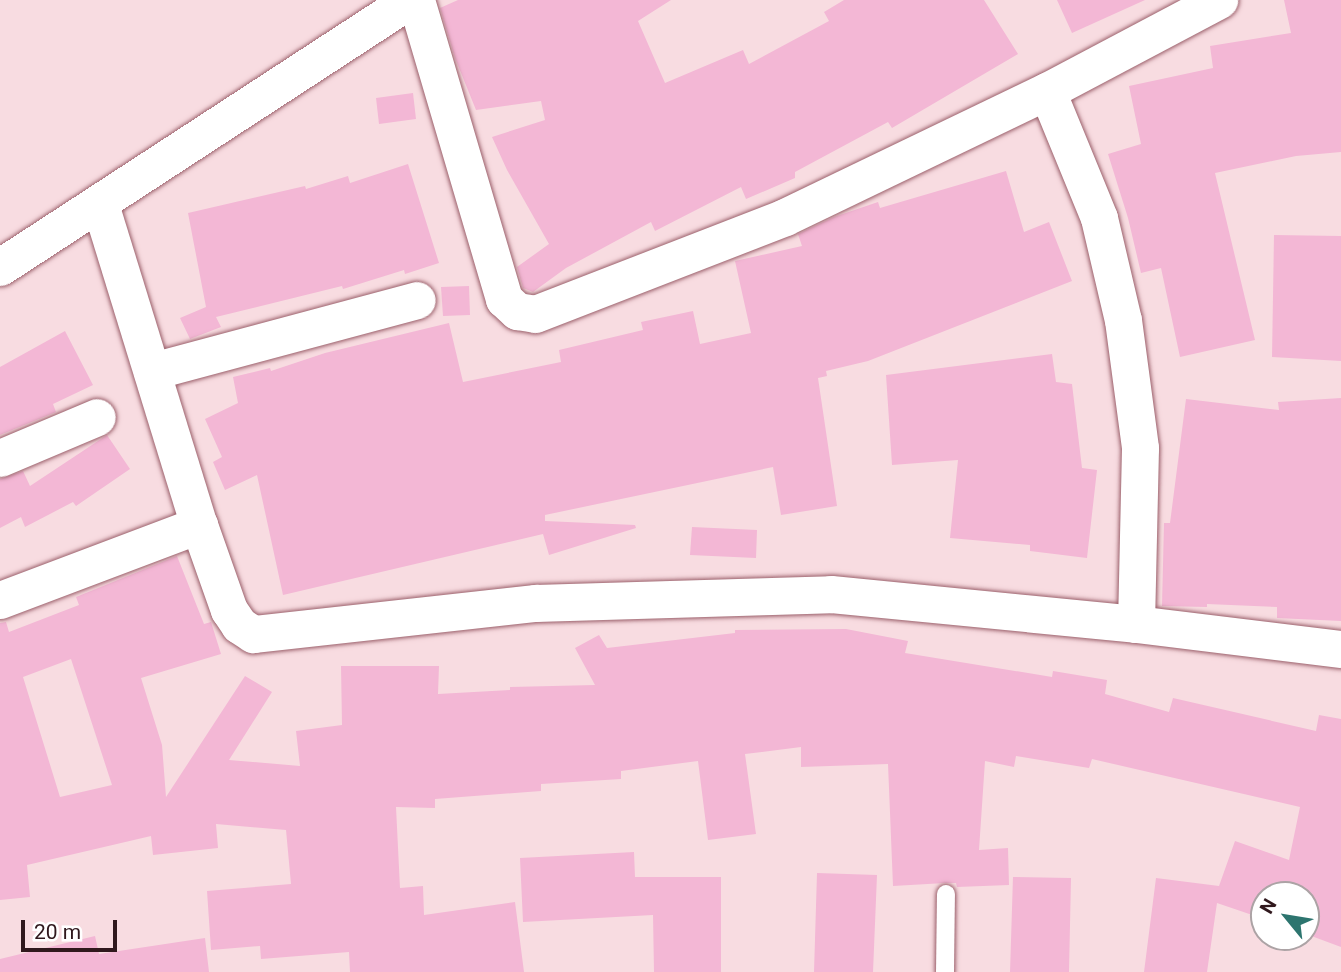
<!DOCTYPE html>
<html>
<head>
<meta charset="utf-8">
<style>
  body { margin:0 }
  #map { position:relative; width:1341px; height:972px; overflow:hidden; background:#f8dce1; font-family:Roboto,sans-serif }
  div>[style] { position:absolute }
  .building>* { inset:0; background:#f3b7d5 }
  .roads { filter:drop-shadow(0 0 2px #9b606b) drop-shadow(0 0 2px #9b606b) }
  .service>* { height:18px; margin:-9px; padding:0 9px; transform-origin:9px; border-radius:9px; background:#fff }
  .minor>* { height:37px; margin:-18.5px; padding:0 18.5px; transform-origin:18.5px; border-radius:18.5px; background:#fff }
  span { translate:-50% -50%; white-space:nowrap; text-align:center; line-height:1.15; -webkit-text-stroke:7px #fff; paint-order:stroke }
  .north { position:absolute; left:1250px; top:881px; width:70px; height:70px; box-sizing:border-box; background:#fff; border:2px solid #aca3a5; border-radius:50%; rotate:300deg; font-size:19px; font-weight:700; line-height:28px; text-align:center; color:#30181d }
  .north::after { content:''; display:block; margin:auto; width:24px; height:32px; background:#2d756f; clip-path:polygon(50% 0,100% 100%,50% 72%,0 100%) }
  .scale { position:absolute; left:21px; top:920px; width:96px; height:32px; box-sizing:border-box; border:4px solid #30181d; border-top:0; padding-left:9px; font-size:21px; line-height:24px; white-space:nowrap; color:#30181d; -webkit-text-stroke:5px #fff; paint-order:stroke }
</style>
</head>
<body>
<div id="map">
  <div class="building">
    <i style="clip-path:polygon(458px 0,671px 0,638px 21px,665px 83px,743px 50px,749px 64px,829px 21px,824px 12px,844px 0,984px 0,1018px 54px,892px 128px,888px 122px,795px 172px,795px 178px,746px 199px,741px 187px,655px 231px,651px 222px,566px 268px,533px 292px,523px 288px,517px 267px,549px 244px,507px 170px,492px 137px,545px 120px,541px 101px,476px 110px,455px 58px,440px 8px)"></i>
    <i style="clip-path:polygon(1057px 0,1145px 0,1072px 33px)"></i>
    <i style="clip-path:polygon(1284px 0,1341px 0,1341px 152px,1296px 156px,1215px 173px,1255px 340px,1180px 357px,1161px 268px,1141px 273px,1128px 218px,1108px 154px,1141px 144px,1129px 86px,1213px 68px,1210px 46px,1291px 33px)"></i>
    <i style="clip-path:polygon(413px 93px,416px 119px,379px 124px,376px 98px)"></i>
    <i style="clip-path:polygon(408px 164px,439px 263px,405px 274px,404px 270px,343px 289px,342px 286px,216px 317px,221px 327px,190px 339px,180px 318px,206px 307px,188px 213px,305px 186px,306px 189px,348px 176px,350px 183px)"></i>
    <i style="clip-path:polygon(1006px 171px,1024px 232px,1049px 222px,1072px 281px,868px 361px,826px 371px,827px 376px,818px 378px,837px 506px,781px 515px,773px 467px,545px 515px,545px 521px,635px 525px,636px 528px,549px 555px,543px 534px,283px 595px,257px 475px,225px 490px,213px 462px,222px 457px,205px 419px,238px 403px,233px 377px,270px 368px,271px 371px,325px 353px,449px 323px,463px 382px,561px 362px,559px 350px,643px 330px,641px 322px,693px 311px,700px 344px,751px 333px,735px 261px,802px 246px,798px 234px,834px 217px,878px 202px,880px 208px)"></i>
    <i style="clip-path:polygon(1274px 235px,1341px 236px,1341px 361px,1272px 357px)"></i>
    <i style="clip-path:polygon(469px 286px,470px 315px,443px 316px,441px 287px)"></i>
    <i style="clip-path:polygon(65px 331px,93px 385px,53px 404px,56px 412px,0 435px,0 367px)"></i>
    <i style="clip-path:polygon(1052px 354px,1056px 382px,1072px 384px,1082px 468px,1097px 470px,1087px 558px,1030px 551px,1030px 545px,950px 538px,958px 460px,892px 465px,886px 375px)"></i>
    <i style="clip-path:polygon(1341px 398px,1341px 621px,1277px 618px,1277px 607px,1207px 604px,1207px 607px,1162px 606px,1164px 523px,1170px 523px,1186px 399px,1279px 410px,1278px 402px)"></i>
    <i style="clip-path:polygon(107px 435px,130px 469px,76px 506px,73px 502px,25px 527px,21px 517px,0 528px,0 479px,23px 471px,30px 486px)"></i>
    <i style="clip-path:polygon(692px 527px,757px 530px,756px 558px,690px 555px)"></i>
    <i style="clip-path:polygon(evenodd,177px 556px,204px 624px,211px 622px,221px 654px,141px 678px,162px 745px,166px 797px,245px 676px,272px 692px,229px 760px,300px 766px,296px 731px,342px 725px,341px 666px,439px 666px,438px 694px,510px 690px,510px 687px,595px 685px,575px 648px,599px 635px,607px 648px,735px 633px,735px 630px,846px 629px,908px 641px,905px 653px,1052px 677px,1053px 671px,1107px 680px,1105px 694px,1169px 712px,1173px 698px,1316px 731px,1319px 715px,1341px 719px,1341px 947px,1306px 934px,1306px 895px,1264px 895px,1264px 919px,1217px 903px,1207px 972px,1144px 972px,1156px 878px,1219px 886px,1235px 841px,1289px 860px,1300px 807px,1092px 759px,1089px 768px,1016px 756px,1014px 767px,985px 761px,979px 850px,1008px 848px,1009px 885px,957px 887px,956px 883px,945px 883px,893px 886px,888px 764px,801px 767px,801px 747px,745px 754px,756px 834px,708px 840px,698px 761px,621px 771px,621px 779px,541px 784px,541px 791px,435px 799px,435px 808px,396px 807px,400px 888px,423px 886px,424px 915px,515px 902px,524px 972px,350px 972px,349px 952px,261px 959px,260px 946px,211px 950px,207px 891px,291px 884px,286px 830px,216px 824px,218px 848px,153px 855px,151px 836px,27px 865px,30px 897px,0 900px,0 623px,6px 622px,9px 632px,79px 605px,76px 597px,177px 556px,71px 659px,112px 785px,60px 797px,23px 677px,71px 659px)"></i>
    <i style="clip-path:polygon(634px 852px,635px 877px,721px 877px,721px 972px,654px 972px,653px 915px,523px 922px,520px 858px)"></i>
    <i style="clip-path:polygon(817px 873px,877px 875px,873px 972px,814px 972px)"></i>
    <i style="clip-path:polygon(1013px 877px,1071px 878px,1069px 972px,1010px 972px)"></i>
    <i style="clip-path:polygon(95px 936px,99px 954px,205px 938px,209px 972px,0 972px,0 959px)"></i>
  </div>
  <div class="roads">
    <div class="service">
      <i style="left:945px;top:972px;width:78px;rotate:-89.3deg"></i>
    </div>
    <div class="minor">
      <i style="left:416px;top:0;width:312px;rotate:73.6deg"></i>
      <i style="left:504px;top:299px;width:18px;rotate:43deg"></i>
      <i style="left:517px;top:311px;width:18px;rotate:9deg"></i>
      <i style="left:535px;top:314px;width:268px;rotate:-21.2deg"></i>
      <i style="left:785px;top:217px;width:291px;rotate:-25.7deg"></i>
      <i style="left:1047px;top:91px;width:195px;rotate:-27.9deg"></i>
      <i style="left:1047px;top:91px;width:137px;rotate:67.7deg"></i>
      <i style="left:1099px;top:218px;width:105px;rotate:76.8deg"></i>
      <i style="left:1123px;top:320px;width:129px;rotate:82.4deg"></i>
      <i style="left:1140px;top:448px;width:176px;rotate:91.3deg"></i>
      <i style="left:100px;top:204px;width:336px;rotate:72.9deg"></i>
      <i style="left:199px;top:525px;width:90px;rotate:70.6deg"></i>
      <i style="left:229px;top:610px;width:18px;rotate:56deg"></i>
      <i style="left:239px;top:625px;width:17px;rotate:33deg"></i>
      <i style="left:253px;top:634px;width:284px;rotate:-6.3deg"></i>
      <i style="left:535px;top:603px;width:296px;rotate:-1.7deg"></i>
      <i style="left:831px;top:594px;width:306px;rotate:5.6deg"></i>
      <i style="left:1136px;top:624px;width:207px;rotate:7deg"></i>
      <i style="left:0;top:267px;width:489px;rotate:-33.1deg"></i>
      <i style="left:152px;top:371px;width:274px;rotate:-15deg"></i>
      <i style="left:0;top:458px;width:105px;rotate:-22.9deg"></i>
      <i style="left:0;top:600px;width:213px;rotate:-20.7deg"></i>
    </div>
  </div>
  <div class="north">N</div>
  <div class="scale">20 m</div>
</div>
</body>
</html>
